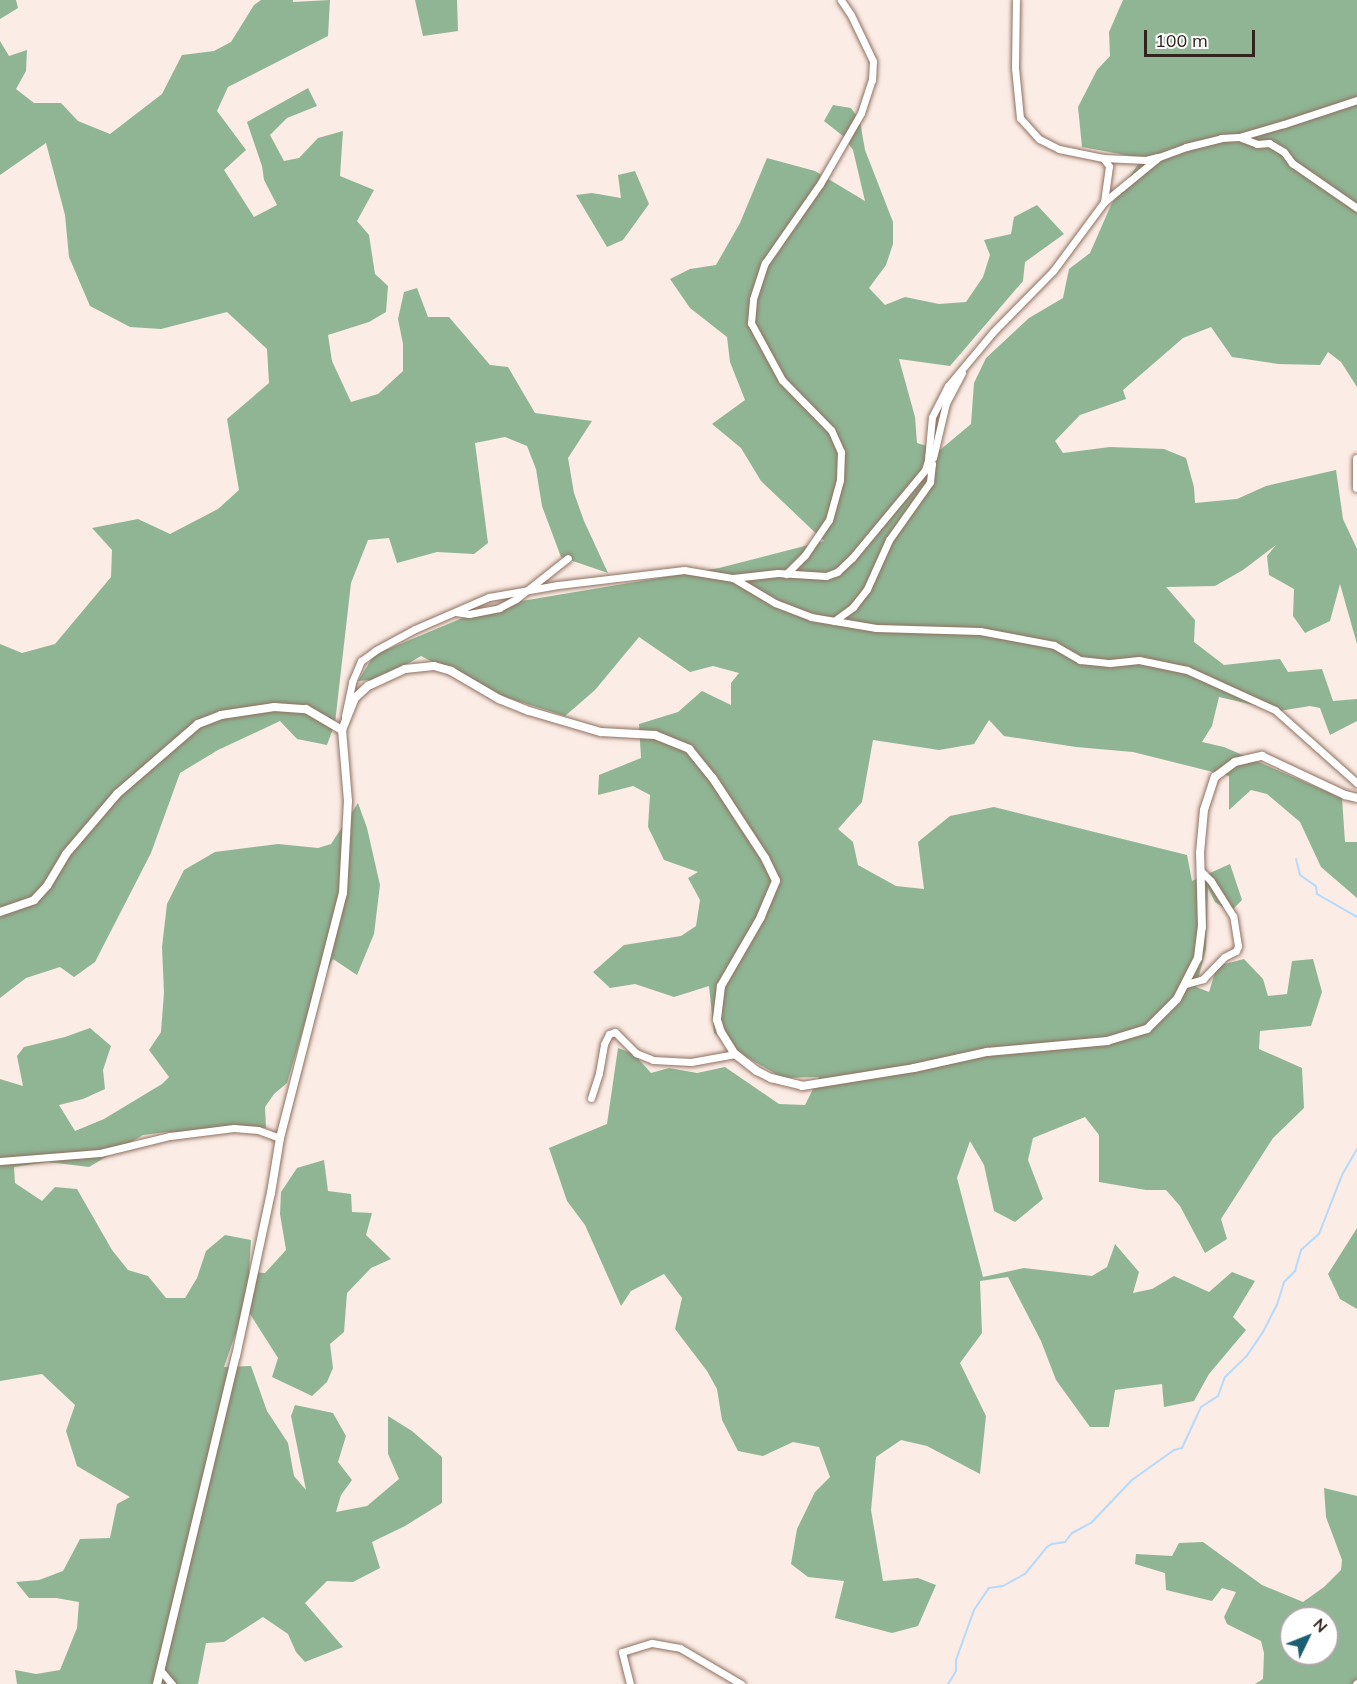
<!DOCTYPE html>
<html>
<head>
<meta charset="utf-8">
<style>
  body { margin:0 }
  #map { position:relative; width:1357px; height:1684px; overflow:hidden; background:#fbece5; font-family:Mulish,sans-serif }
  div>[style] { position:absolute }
  .forest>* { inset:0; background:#8fb594 }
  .stream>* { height:2px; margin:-1px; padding:0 1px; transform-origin:1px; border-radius:1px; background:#b5dafc }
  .roads { filter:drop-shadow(0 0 2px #8f7060) drop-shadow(0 0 2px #8f7060) }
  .minor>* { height:7px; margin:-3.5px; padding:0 3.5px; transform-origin:3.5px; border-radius:3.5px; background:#fff }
  .tertiary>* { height:8px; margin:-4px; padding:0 4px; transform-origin:4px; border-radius:4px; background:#fff }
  span { translate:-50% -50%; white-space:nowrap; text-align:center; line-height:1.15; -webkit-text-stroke:6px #fff; paint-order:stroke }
  .north { position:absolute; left:1279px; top:1606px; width:60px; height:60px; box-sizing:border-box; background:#fff; border:2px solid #ada7a5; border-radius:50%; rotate:47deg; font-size:16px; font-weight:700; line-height:24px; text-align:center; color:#31241d }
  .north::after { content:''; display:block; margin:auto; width:21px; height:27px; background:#1b6072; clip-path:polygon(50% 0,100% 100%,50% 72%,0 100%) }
  .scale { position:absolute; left:1144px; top:30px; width:111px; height:27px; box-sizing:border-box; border:3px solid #31241d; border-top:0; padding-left:8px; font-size:18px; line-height:21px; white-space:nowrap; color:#31241d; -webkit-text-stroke:4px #fff; paint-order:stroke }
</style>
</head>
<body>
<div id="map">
  <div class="forest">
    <i style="clip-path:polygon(0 0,16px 0,18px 8px,0 19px)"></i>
    <i style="clip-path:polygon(261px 0,293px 0,293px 2px,330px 0,328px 36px,228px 87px,217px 111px,246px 150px,224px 170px,254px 217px,277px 205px,264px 180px,262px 166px,247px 122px,308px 88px,317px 106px,287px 118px,270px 135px,284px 161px,299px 158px,318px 138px,343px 131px,340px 176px,374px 190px,357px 221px,369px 235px,375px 274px,388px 286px,386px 312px,369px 322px,328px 335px,332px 361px,351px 402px,378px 394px,403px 371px,403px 344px,398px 319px,404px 292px,417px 288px,428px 317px,449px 317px,490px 365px,508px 367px,535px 413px,592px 421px,568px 458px,574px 493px,584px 521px,608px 573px,561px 557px,542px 506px,536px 469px,527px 446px,505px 437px,475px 443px,488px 543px,474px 554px,437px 552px,397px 563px,389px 538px,368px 540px,351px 583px,335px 723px,327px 745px,297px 739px,280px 721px,218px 750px,180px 773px,151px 853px,95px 962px,74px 977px,60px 967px,26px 978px,0 998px,0 644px,22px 653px,55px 644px,111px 577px,112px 550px,92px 528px,138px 519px,170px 534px,218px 509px,239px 490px,227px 419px,269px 383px,267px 349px,227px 312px,161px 329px,130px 327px,90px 306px,69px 257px,65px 215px,46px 143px,0 175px,0 41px,9px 56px,27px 50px,26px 71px,16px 89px,34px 103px,61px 103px,78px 121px,110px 134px,162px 94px,182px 55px,214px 51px,231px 42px,254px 5px)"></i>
    <i style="clip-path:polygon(415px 0,457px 0,458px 31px,423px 36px)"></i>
    <i style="clip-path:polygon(1123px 0,1357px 0,1357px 387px,1341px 362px,1328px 352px,1320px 365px,1278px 364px,1232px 357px,1211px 327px,1183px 338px,1123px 390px,1126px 399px,1080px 415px,1055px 441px,1063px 453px,1110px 447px,1164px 449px,1186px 458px,1194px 487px,1195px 503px,1237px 499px,1266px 486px,1336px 470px,1343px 519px,1357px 549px,1357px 644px,1340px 584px,1330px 621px,1305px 633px,1293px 616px,1294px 589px,1269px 575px,1267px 556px,1276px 545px,1243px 570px,1215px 586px,1166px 587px,1195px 620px,1194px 642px,1224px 665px,1280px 659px,1288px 672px,1322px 669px,1333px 701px,1357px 699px,1357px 721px,1330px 735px,1320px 708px,1310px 706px,1279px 711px,1219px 697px,1212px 726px,1202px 742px,1224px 747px,1342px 798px,1345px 842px,1357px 842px,1357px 898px,1321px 867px,1300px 822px,1267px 794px,1251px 790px,1229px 810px,1229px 776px,1133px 752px,1076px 747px,1004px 736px,989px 720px,974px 744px,939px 750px,873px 740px,862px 802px,838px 829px,853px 842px,858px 865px,896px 886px,924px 889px,918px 842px,950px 816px,994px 807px,1187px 855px,1192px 881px,1230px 864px,1242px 900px,1230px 912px,1215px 902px,1208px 888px,1206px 949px,1196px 987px,1209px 992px,1217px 966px,1244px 959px,1263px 979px,1268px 996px,1287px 994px,1292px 961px,1313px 959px,1322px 992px,1311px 1026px,1260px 1031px,1259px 1049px,1302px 1068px,1304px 1108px,1273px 1138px,1221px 1219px,1227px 1239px,1205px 1253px,1180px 1206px,1166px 1190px,1146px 1190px,1099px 1182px,1099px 1135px,1085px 1117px,1033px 1138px,1028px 1160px,1043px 1199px,1015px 1222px,994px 1211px,984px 1165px,970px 1141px,957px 1178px,983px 1277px,1024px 1268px,1092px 1276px,1107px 1267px,1115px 1244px,1139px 1272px,1133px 1293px,1152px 1289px,1174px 1276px,1209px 1292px,1232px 1272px,1255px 1281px,1233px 1317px,1246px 1330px,1209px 1374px,1194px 1401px,1164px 1407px,1162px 1384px,1115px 1390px,1109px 1427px,1090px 1427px,1056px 1380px,1041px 1341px,1008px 1277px,980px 1281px,982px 1333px,960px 1363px,986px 1416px,980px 1474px,927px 1446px,901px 1440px,876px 1457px,871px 1510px,883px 1581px,918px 1578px,936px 1585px,918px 1626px,892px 1633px,835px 1618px,844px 1581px,808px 1577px,791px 1564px,797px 1529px,815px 1492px,830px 1477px,819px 1447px,793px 1442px,763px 1456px,738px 1451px,722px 1420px,717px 1389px,707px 1371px,675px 1329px,682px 1298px,664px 1274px,631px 1291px,621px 1306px,585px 1225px,567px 1201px,549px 1148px,607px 1124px,618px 1048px,634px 1054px,651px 1073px,669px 1068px,697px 1073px,725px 1067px,779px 1104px,805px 1105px,819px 1077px,783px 1078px,748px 1058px,714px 1033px,709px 986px,674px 997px,635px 984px,610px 988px,593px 972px,624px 945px,681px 936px,696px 926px,700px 900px,688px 878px,698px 872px,664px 860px,648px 827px,650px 795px,633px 786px,598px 795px,599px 775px,641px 758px,639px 724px,678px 712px,702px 691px,731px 705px,731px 683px,739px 673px,713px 666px,690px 672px,639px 637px,595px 690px,565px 716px,495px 694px,421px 656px,382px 679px,358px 681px,374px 655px,491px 606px,719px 568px,824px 541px,761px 481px,741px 448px,712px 424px,745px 400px,730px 362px,727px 337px,690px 308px,670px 279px,690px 269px,716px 265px,740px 223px,767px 158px,815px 171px,865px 201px,853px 150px,843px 136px,824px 121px,833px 105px,851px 108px,860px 121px,865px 150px,893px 222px,893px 244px,886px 265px,869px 288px,885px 305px,905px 297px,939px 304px,966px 302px,983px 277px,990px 255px,984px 240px,1011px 234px,1014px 217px,1037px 205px,1064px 234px,1025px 262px,1023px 281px,950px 366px,899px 359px,915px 417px,917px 443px,940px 450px,971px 424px,974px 383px,986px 358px,1029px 318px,1063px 298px,1069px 269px,1090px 253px,1111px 205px,1142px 158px,1082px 147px,1078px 107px,1097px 70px,1110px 56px,1109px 32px)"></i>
    <i style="clip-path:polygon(635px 171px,649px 204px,623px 240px,607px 247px,576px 195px,592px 193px,621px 198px,618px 175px)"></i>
    <i style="clip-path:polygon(358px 803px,367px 828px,380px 885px,374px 934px,357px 975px,333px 959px,312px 999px,287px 1083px,274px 1094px,265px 1107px,266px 1128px,225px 1126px,197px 1133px,167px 1132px,143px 1135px,89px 1167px,48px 1162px,14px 1167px,15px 1183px,42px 1201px,55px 1187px,77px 1189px,112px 1250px,128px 1270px,148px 1276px,166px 1298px,185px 1298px,197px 1278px,206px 1251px,225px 1235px,251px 1240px,249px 1272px,265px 1273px,286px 1250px,280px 1214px,281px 1192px,297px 1168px,324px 1160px,328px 1191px,351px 1194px,352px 1212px,372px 1213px,366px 1235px,391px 1259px,371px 1268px,347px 1293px,344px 1332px,330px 1344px,333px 1368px,327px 1382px,312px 1396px,272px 1377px,278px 1358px,245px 1306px,224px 1367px,251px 1366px,267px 1411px,288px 1443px,294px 1476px,306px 1490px,291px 1416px,295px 1405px,333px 1413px,346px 1436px,338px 1462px,352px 1480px,341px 1495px,336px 1512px,367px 1506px,399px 1479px,388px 1454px,388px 1416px,412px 1431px,442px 1457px,442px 1503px,405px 1526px,372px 1542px,380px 1568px,353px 1582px,327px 1581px,305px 1603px,343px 1647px,305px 1662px,296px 1652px,288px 1634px,263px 1617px,224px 1642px,206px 1643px,198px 1684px,17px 1684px,15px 1670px,36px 1674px,60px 1670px,77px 1628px,79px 1602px,56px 1598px,29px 1598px,16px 1582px,39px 1580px,63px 1571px,80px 1539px,110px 1538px,117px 1504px,130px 1497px,77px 1466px,66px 1431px,75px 1405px,42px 1374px,0 1381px,0 1079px,23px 1086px,17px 1056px,24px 1047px,65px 1037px,90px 1028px,111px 1046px,103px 1070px,105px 1089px,83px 1099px,59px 1105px,75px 1131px,104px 1119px,162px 1084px,169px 1077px,149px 1050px,161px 1032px,164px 993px,162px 947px,167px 904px,184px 870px,215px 852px,278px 844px,318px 848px,331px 844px)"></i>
    <i style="clip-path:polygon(1357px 1228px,1357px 1309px,1340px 1299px,1328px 1274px)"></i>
    <i style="clip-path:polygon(evenodd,1324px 1488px,1357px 1496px,1357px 1684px,1255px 1684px,1263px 1679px,1264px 1653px,1261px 1641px,1227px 1624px,1224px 1617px,1236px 1592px,1222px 1588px,1212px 1601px,1166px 1590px,1165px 1573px,1135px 1564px,1136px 1554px,1172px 1556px,1179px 1543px,1203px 1542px,1262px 1585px,1303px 1602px,1324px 1587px,1341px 1570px,1342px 1560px,1326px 1517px,1324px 1488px,1291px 1618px,1327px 1618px,1327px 1654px,1291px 1654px,1291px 1618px)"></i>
  </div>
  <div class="stream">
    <i style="left:1296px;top:859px;width:16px;rotate:76deg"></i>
    <i style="left:1300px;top:875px;width:19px;rotate:35deg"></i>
    <i style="left:1316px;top:886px;width:8px;rotate:83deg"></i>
    <i style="left:1317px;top:894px;width:46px;rotate:29.9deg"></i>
    <i style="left:948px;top:1684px;width:15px;rotate:-58deg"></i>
    <i style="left:956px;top:1671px;width:11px;rotate:-90deg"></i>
    <i style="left:956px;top:1660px;width:53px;rotate:-70.2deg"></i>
    <i style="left:974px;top:1610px;width:27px;rotate:-56deg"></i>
    <i style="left:989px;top:1588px;width:14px;rotate:-8deg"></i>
    <i style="left:1003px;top:1586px;width:25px;rotate:-29deg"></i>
    <i style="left:1025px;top:1574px;width:35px;rotate:-51deg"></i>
    <i style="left:1047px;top:1547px;width:6px;rotate:-31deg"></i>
    <i style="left:1052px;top:1544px;width:13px;rotate:-9deg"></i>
    <i style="left:1065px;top:1542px;width:11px;rotate:-52deg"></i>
    <i style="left:1072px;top:1533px;width:21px;rotate:-28deg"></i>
    <i style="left:1091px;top:1523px;width:59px;rotate:-46.4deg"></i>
    <i style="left:1132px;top:1480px;width:52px;rotate:-35.5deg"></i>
    <i style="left:1174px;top:1450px;width:8px;rotate:-14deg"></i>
    <i style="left:1182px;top:1448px;width:45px;rotate:-65.1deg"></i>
    <i style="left:1201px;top:1407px;width:20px;rotate:-33deg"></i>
    <i style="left:1218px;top:1396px;width:20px;rotate:-70deg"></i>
    <i style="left:1225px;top:1377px;width:29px;rotate:-44deg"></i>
    <i style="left:1246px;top:1357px;width:30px;rotate:-56deg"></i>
    <i style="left:1263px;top:1332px;width:30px;rotate:-63deg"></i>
    <i style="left:1277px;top:1305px;width:24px;rotate:-73deg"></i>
    <i style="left:1284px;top:1282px;width:16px;rotate:-45deg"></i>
    <i style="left:1295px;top:1271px;width:22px;rotate:-74deg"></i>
    <i style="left:1301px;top:1250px;width:24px;rotate:-42deg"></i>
    <i style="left:1319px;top:1234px;width:63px;rotate:-68.7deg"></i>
    <i style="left:1342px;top:1175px;width:30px;rotate:-60deg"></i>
  </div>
  <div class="roads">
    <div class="minor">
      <i style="left:1239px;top:137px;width:19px;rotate:21deg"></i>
      <i style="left:1257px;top:144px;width:12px;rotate:-5deg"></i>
      <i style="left:1269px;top:143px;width:17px;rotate:31deg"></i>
      <i style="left:1284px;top:152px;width:14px;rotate:54deg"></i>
      <i style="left:1292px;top:163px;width:79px;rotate:34.7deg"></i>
      <i style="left:1103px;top:158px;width:43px;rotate:2.7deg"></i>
      <i style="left:1146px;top:160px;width:11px;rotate:-15deg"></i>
      <i style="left:1104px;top:202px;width:71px;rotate:-39.3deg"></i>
      <i style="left:1159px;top:157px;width:29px;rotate:-20deg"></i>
      <i style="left:1186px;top:147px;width:36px;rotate:-14deg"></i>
      <i style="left:1221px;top:138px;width:18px;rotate:-3deg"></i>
      <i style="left:1239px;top:137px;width:47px;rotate:-16.1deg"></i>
      <i style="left:1284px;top:124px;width:77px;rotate:-18.2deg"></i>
      <i style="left:933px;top:458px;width:57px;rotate:-76.7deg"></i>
      <i style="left:946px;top:403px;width:34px;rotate:-62deg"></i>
      <i style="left:786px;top:574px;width:27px;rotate:-45deg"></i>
      <i style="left:805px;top:555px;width:42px;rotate:-55.6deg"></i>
      <i style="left:829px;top:520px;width:41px;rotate:-74.6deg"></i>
      <i style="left:840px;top:480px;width:28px;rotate:-88deg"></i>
      <i style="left:841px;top:452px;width:24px;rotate:-114deg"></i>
      <i style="left:831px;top:430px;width:70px;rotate:-134.4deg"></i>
      <i style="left:782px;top:380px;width:65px;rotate:-118.5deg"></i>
      <i style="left:751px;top:323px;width:24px;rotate:-85deg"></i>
      <i style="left:753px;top:299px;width:38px;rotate:-72deg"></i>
      <i style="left:765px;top:263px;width:96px;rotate:-55.2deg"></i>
      <i style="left:820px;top:184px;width:82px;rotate:-60deg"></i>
      <i style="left:861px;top:113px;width:35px;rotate:-72deg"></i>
      <i style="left:872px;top:80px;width:19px;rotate:-87deg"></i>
      <i style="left:873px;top:61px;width:51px;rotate:-115.6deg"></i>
      <i style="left:851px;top:15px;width:18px;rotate:-124deg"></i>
      <i style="left:733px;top:578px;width:49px;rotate:30.8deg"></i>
      <i style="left:775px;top:603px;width:39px;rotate:21deg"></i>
      <i style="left:811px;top:617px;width:66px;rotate:9.6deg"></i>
      <i style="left:876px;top:628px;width:104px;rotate:1.7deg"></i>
      <i style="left:980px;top:631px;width:75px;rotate:10.7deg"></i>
      <i style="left:1054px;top:645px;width:30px;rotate:30deg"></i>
      <i style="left:1080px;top:660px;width:30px;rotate:6deg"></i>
      <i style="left:1110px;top:663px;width:29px;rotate:-6deg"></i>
      <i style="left:1139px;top:660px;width:49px;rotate:11.8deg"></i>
      <i style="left:1187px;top:670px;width:97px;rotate:24.4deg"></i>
      <i style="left:1275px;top:710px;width:110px;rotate:41.7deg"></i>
      <i style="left:456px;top:612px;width:13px;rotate:9deg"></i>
      <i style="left:469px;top:614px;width:31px;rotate:-11deg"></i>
      <i style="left:499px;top:608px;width:19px;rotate:-28deg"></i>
      <i style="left:516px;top:599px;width:66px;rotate:-38.3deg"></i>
      <i style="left:834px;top:621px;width:24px;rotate:-36deg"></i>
      <i style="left:853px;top:607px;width:23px;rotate:-52deg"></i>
      <i style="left:867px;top:589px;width:54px;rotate:-65.8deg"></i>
      <i style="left:889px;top:540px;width:71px;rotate:-54.7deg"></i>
      <i style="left:930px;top:482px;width:18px;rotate:-84deg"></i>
      <i style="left:932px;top:464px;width:9px;rotate:-111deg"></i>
      <i style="left:345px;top:716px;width:35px;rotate:-78deg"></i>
      <i style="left:352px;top:682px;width:23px;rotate:-67deg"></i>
      <i style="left:361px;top:661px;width:19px;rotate:-36deg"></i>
      <i style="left:376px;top:650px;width:44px;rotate:-28.3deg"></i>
      <i style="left:415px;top:629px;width:81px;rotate:-23.4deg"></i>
      <i style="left:489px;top:597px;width:70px;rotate:-9.9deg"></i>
      <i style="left:558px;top:585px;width:127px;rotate:-6.8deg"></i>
      <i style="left:684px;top:570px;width:50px;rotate:9.3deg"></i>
      <i style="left:733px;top:578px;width:45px;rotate:-6.3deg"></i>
      <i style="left:778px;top:573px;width:48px;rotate:3.6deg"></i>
      <i style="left:826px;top:576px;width:12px;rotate:-20deg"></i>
      <i style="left:837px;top:572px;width:21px;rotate:-43deg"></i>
      <i style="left:852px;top:558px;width:114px;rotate:-50.3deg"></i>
      <i style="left:925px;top:470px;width:10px;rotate:-73deg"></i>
      <i style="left:928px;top:460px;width:43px;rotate:-84.7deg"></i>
      <i style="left:932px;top:417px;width:35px;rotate:-63deg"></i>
      <i style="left:948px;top:386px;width:70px;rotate:-50.2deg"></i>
      <i style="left:993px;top:332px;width:86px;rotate:-45.5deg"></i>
      <i style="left:1053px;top:271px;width:86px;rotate:-53.5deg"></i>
      <i style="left:1104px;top:202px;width:36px;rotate:-82deg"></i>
      <i style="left:1109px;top:166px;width:10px;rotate:-127deg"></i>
      <i style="left:1103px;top:158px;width:45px;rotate:-168.4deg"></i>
      <i style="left:1059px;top:149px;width:22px;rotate:-153deg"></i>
      <i style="left:1039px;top:139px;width:28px;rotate:-132deg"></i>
      <i style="left:1020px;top:118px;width:50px;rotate:-95.7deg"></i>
      <i style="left:1015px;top:68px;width:68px;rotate:-89.2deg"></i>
      <i style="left:1186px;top:984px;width:18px;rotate:-16deg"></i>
      <i style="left:1203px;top:979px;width:30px;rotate:-46deg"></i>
      <i style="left:1224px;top:957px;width:13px;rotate:-27deg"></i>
      <i style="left:1236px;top:951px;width:5px;rotate:-68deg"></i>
      <i style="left:1238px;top:946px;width:30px;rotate:-99deg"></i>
      <i style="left:1233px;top:916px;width:41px;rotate:-122.2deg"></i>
      <i style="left:1211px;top:881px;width:14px;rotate:-135deg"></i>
      <i style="left:591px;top:1098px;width:26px;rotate:-72deg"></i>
      <i style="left:599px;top:1073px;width:29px;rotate:-80deg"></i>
      <i style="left:604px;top:1044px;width:11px;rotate:-63deg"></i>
      <i style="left:609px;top:1034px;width:6px;rotate:-18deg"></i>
      <i style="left:615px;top:1032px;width:30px;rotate:45deg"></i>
      <i style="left:636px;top:1053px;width:18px;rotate:22deg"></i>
      <i style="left:653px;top:1060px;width:38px;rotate:3deg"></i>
      <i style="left:691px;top:1062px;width:45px;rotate:-10.3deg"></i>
      <i style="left:0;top:1161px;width:100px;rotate:-4.6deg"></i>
      <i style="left:100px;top:1153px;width:72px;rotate:-13.7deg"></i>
      <i style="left:170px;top:1136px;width:64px;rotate:-7.1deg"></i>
      <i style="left:234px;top:1128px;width:24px;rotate:5deg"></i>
      <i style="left:258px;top:1130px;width:23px;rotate:20deg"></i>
      <i style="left:161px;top:1671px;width:17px;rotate:50deg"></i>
      <i style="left:630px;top:1684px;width:33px;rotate:-104deg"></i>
      <i style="left:622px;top:1652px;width:31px;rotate:-17deg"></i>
      <i style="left:652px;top:1643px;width:28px;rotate:10deg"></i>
      <i style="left:680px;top:1648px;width:71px;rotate:30.5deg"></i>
      <i style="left:1356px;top:1684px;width:1px;rotate:-45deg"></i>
    </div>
    <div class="tertiary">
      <i style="left:1357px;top:459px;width:29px;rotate:90deg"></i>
      <i style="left:0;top:912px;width:36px;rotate:-19deg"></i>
      <i style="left:34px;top:900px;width:19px;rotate:-47deg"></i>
      <i style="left:47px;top:886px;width:37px;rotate:-59deg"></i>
      <i style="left:66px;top:854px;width:79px;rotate:-49.6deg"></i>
      <i style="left:117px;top:794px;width:107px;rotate:-40.8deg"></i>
      <i style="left:198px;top:724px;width:25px;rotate:-21deg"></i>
      <i style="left:221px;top:715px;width:54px;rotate:-8.6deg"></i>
      <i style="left:274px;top:707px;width:32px;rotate:4deg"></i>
      <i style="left:306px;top:709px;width:42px;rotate:30.3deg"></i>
      <i style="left:157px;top:1684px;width:337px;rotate:-76.5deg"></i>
      <i style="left:236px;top:1356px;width:167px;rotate:-77.9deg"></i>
      <i style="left:271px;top:1193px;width:56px;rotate:-80.7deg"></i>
      <i style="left:280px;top:1138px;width:253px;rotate:-75.6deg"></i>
      <i style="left:343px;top:893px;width:92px;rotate:-86.9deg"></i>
      <i style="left:348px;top:801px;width:71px;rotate:-94.8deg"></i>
      <i style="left:342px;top:730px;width:35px;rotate:-68deg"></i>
      <i style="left:355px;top:698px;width:18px;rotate:-43deg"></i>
      <i style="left:368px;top:686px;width:41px;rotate:-24.7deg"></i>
      <i style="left:405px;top:669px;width:29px;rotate:-6deg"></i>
      <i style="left:434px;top:666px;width:18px;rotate:16deg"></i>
      <i style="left:451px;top:671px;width:56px;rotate:30.3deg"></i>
      <i style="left:499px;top:699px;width:32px;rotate:22deg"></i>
      <i style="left:529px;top:711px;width:75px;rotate:16.3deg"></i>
      <i style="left:601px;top:732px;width:54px;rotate:3.2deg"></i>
      <i style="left:655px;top:735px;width:37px;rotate:22deg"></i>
      <i style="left:689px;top:749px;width:36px;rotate:51deg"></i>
      <i style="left:712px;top:777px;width:97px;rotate:56.8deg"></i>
      <i style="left:765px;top:858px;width:25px;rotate:64deg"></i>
      <i style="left:776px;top:881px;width:39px;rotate:113deg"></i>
      <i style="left:761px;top:917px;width:80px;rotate:120.1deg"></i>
      <i style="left:721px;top:986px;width:34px;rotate:97deg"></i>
      <i style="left:717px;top:1020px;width:13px;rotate:72deg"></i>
      <i style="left:721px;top:1032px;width:26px;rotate:58deg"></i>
      <i style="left:735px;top:1054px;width:28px;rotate:38deg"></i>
      <i style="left:757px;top:1071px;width:16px;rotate:27deg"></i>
      <i style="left:771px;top:1078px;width:32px;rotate:14deg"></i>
      <i style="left:802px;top:1086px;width:113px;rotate:-9.1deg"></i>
      <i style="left:914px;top:1068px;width:75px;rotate:-12.4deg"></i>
      <i style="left:987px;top:1052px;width:121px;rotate:-5.2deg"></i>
      <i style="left:1107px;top:1041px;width:42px;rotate:-16.7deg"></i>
      <i style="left:1147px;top:1029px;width:42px;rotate:-45deg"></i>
      <i style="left:1177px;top:999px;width:46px;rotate:-62.9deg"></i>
      <i style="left:1198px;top:958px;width:31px;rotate:-83deg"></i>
      <i style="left:1202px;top:927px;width:74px;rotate:-91.5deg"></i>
      <i style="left:1200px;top:853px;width:43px;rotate:-84.7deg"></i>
      <i style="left:1204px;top:810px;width:35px;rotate:-72deg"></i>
      <i style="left:1215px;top:777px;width:25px;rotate:-37deg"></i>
      <i style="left:1235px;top:762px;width:28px;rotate:-13deg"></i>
      <i style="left:1262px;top:756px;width:92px;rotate:25.2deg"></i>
      <i style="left:1345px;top:795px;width:12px;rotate:14deg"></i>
    </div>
  </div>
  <div class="north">N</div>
  <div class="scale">100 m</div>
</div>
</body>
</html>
